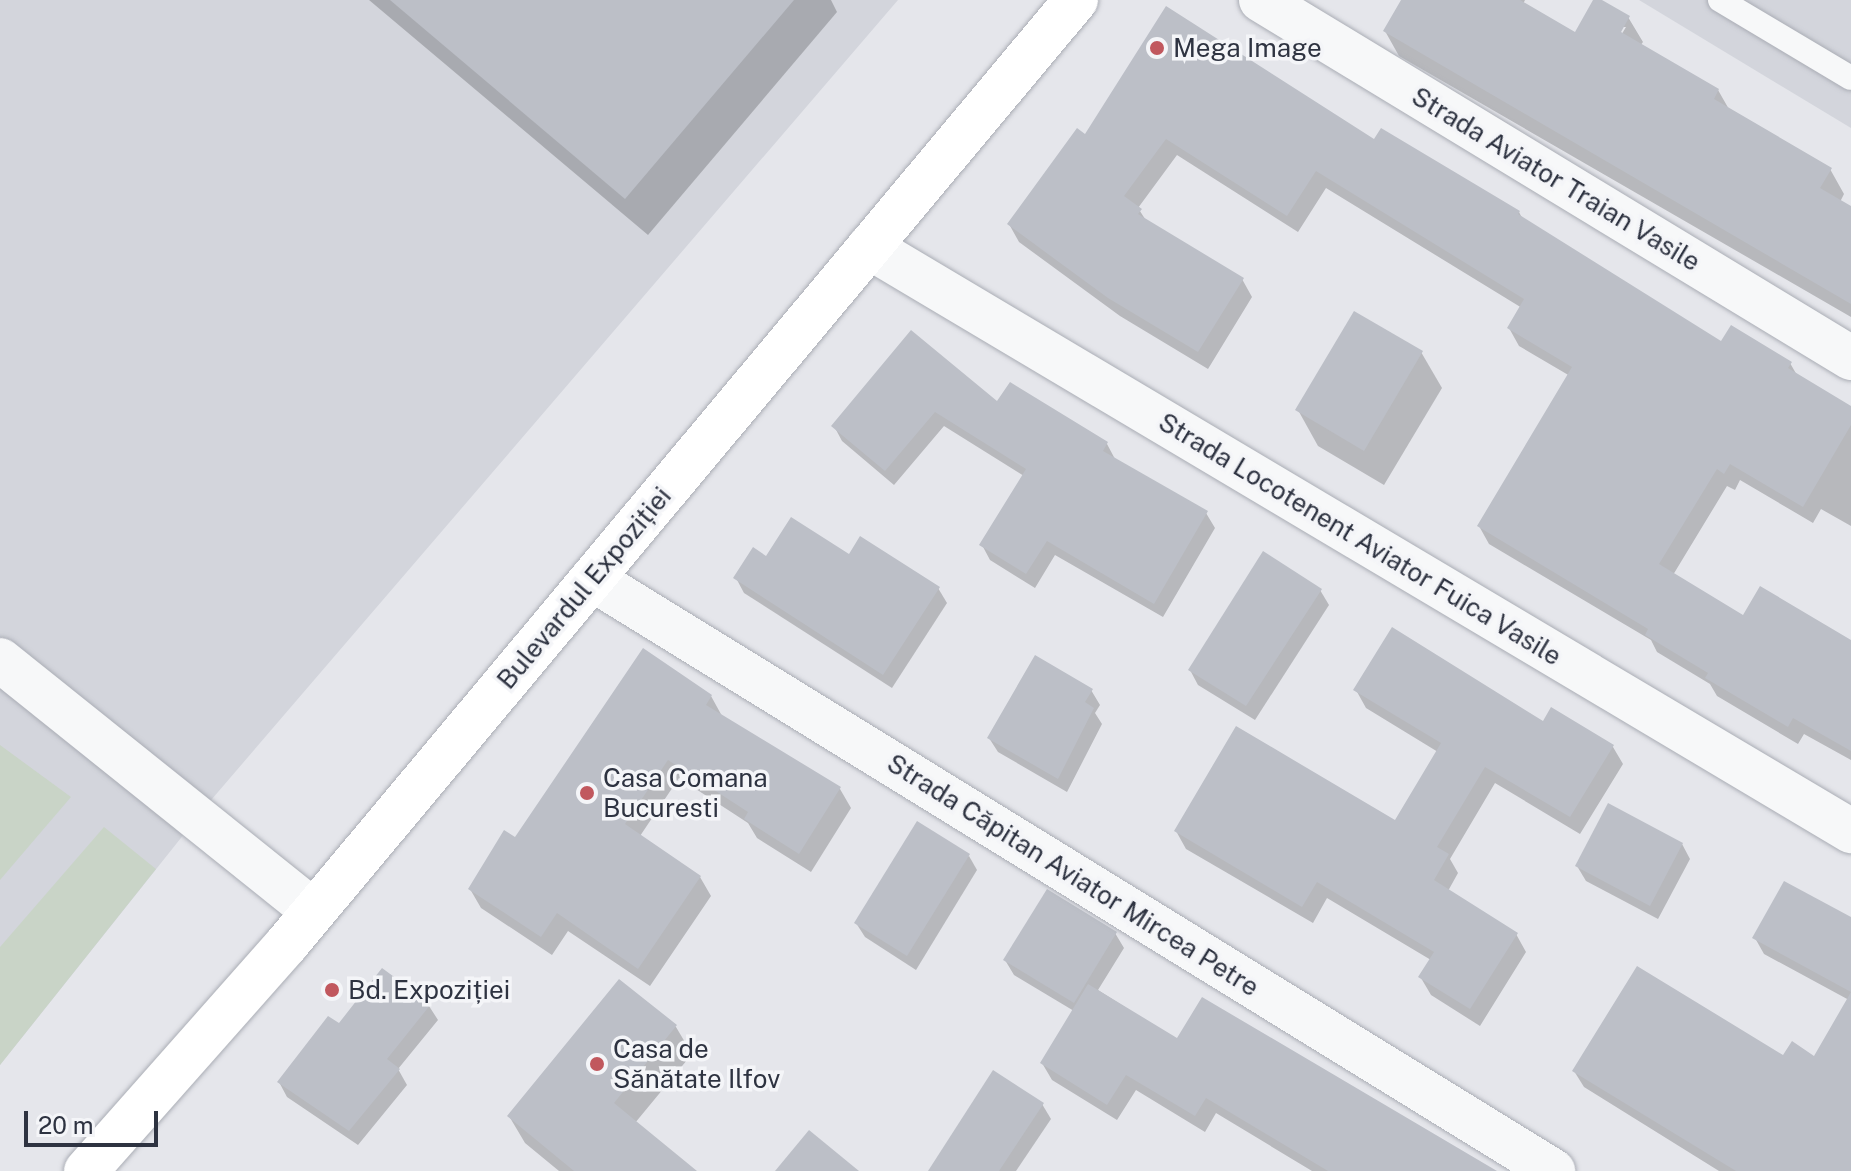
<!DOCTYPE html>
<html>
<head>
<meta charset="utf-8">
<style>
  body { margin:0 }
  #map { position:relative; width:1851px; height:1171px; overflow:hidden; background:#e5e6eb; font-family:"Public Sans",sans-serif }
  div>[style] { position:absolute }
  .built>* { inset:0; background:#d3d5dc }
  .green>* { inset:0; background:#c9d4c7 }
  .shadow>* { inset:0; background:#0003 }
  .building>* { inset:0; background:#bcbfc7 }
  .roads { filter:drop-shadow(0 0 2px #aaadb5) drop-shadow(0 0 2px #aaadb5) }
  .lane>* { height:24px; margin:-12px; padding:0 12px; transform-origin:12px; border-radius:12px; background:#f7f8f9 }
  .street>* { height:44px; margin:-22px; padding:0 22px; transform-origin:22px; border-radius:22px; background:#f7f8f9 }
  .secondary>* { height:44px; margin:-22px; padding:0 22px; transform-origin:22px; border-radius:22px; background:#fff }
  .dots>* { width:22px; height:22px; translate:-50% -50%; box-sizing:border-box; border:4px solid #f4f5f8; border-radius:50% }
  span { translate:-50% -50%; white-space:nowrap; text-align:center; line-height:1.15; -webkit-text-stroke:7px #f4f5f8; paint-order:stroke }
  .poi-label { font-size:26px; color:#2e3341 }
  .left { translate:0 -50%; text-align:left }
  .street-label { font-size:26px; color:#2e3341 }
  .scale { position:absolute; left:24px; top:1111px; width:134px; height:36px; box-sizing:border-box; border:4px solid #2e3341; border-top:0; padding-left:10px; font-size:24px; line-height:28px; white-space:nowrap; color:#2e3341; -webkit-text-stroke:6px #f4f5f8; paint-order:stroke }
</style>
</head>
<body>
<div id="map">
  <div class="built">
    <i style="clip-path:polygon(0 0,898px 0,212px 799px,0 1065px)"></i>
    <i style="clip-path:polygon(1639px 0,1851px 0,1851px 128px)"></i>
  </div>
  <div class="green">
    <i style="clip-path:polygon(0 745px,71px 797px,0 880px)"></i>
    <i style="clip-path:polygon(104px 827px,156px 869px,0 1065px,0 947px)"></i>
  </div>
  <div class="shadow">
    <i style="clip-path:polygon(369px 0,831px 0,837px 12px,648px 235px)"></i>
    <i style="clip-path:polygon(evenodd,1403px 0,1525px 0,1523px 4px,1576px 34px,1595px 0,1628px 17px,1643px 42px,1640px 46px,1718px 90px,1730px 111px,1830px 169px,1844px 194px,1840px 202px,1851px 208px,1851px 317px,1399px 56px,1385px 31px,1403px 0,1621px 27px,1626px 27px,1617px 42px,1621px 27px)"></i>
    <i style="clip-path:polygon(1086px 136px,1375px 142px,1519px 212px,1523px 220px,1722px 344px,1790px 363px,1798px 377px,1851px 408px,1851px 526px,1821px 509px,1813px 523px,1740px 480px,1735px 490px,1727px 486px,1673px 575px,1743px 618px,1851px 643px,1851px 760px,1804px 734px,1798px 744px,1717px 696px,1710px 684px,1657px 652px,1651px 640px,1489px 544px,1479px 526px,1570px 376px,1519px 346px,1509px 328px,1522px 308px,1326px 188px,1298px 232px,1177px 155px,1138px 208px,1147px 222px,1242px 279px,1252px 297px,1208px 369px,1120px 316px,1019px 242px,1009px 224px)"></i>
    <i style="clip-path:polygon(911px 333px,998px 404px,1107px 444px,1115px 459px,1206px 513px,1215px 528px,1163px 617px,1055px 555px,1035px 588px,990px 560px,982px 545px,1024px 476px,944px 426px,894px 485px,842px 441px,834px 426px)"></i>
    <i style="clip-path:polygon(1421px 352px,1442px 388px,1384px 485px,1318px 446px,1298px 410px)"></i>
    <i style="clip-path:polygon(849px 557px,938px 588px,947px 603px,892px 688px,744px 593px,736px 578px)"></i>
    <i style="clip-path:polygon(1320px 590px,1329px 605px,1255px 720px,1198px 685px,1190px 670px)"></i>
    <i style="clip-path:polygon(1091px 690px,1100px 705px,1095px 713px,1102px 724px,1067px 792px,998px 752px,989px 738px)"></i>
    <i style="clip-path:polygon(1356px 690px,1543px 723px,1613px 747px,1623px 764px,1580px 834px,1495px 783px,1450px 859px,1458px 873px,1448px 891px,1516px 934px,1526px 952px,1480px 1026px,1431px 995px,1421px 978px,1431px 960px,1327px 898px,1313px 923px,1186px 849px,1176px 831px,1396px 823px,1438px 752px,1366px 708px)"></i>
    <i style="clip-path:polygon(711px 696px,722px 716px,840px 789px,851px 808px,811px 872px,757px 838px,748px 823px,679px 778px,640px 836px,700px 877px,711px 896px,650px 986px,568px 931px,552px 955px,481px 908px,470px 889px,516px 839px)"></i>
    <i style="clip-path:polygon(1682px 844px,1690px 859px,1658px 919px,1586px 881px,1577px 866px)"></i>
    <i style="clip-path:polygon(969px 856px,977px 870px,916px 970px,865px 937px,856px 923px)"></i>
    <i style="clip-path:polygon(1851px 920px,1851px 1171px,1719px 1171px,1584px 1087px,1574px 1071px,1815px 1058px,1849px 1000px,1764px 954px,1755px 938px)"></i>
    <i style="clip-path:polygon(1115px 933px,1124px 948px,1098px 990px,1178px 1041px,1486px 1171px,1312px 1171px,1216px 1113px,1205px 1132px,1136px 1090px,1117px 1120px,1052px 1080px,1042px 1063px,1074px 1011px,1014px 975px,1005px 960px)"></i>
    <i style="clip-path:polygon(620px 981px,676px 1027px,692px 1054px,635px 1123px,694px 1171px,559px 1171px,525px 1143px,509px 1116px)"></i>
    <i style="clip-path:polygon(429px 1006px,438px 1020px,398px 1069px,407px 1085px,358px 1145px,287px 1097px,279px 1082px,339px 1025px)"></i>
    <i style="clip-path:polygon(1042px 1104px,1051px 1119px,1016px 1171px,935px 1171px)"></i>
  </div>
  <div class="building">
    <i style="clip-path:polygon(390px 0,794px 0,625px 199px)"></i>
    <i style="clip-path:polygon(1401px 0,1520px 0,1575px 32px,1593px 0,1602px 0,1630px 16px,1621px 32px,1719px 89px,1714px 99px,1832px 168px,1820px 188px,1851px 206px,1851px 304px,1383px 31px)"></i>
    <i style="clip-path:polygon(1166px 6px,1374px 139px,1381px 128px,1520px 211px,1518px 214px,1721px 341px,1731px 325px,1792px 362px,1788px 368px,1851px 406px,1851px 425px,1803px 507px,1730px 464px,1724px 474px,1717px 469px,1659px 564px,1743px 615px,1760px 586px,1851px 640px,1851px 751px,1793px 718px,1788px 727px,1705px 678px,1708px 673px,1645px 635px,1648px 629px,1477px 526px,1572px 367px,1507px 328px,1524px 299px,1316px 171px,1287px 216px,1166px 139px,1124px 196px,1142px 209px,1138px 214px,1244px 278px,1198px 352px,1108px 298px,1007px 224px,1077px 128px,1085px 134px)"></i>
    <i style="clip-path:polygon(1354px 311px,1423px 351px,1364px 451px,1295px 410px)"></i>
    <i style="clip-path:polygon(911px 330px,997px 401px,1010px 382px,1108px 442px,1103px 451px,1208px 511px,1154px 604px,1047px 541px,1026px 574px,979px 545px,1026px 469px,935px 412px,885px 471px,831px 426px)"></i>
    <i style="clip-path:polygon(791px 517px,849px 554px,860px 536px,940px 587px,883px 675px,733px 578px,753px 547px,766px 556px)"></i>
    <i style="clip-path:polygon(1263px 551px,1322px 589px,1246px 706px,1188px 670px)"></i>
    <i style="clip-path:polygon(1392px 627px,1543px 721px,1551px 707px,1614px 745px,1570px 817px,1485px 767px,1437px 847px,1449px 854px,1434px 880px,1518px 933px,1470px 1009px,1418px 977px,1434px 952px,1317px 882px,1302px 907px,1174px 831px,1236px 726px,1395px 820px,1441px 743px,1353px 690px)"></i>
    <i style="clip-path:polygon(643px 648px,712px 695px,706px 705px,841px 787px,799px 854px,744px 819px,748px 812px,668px 760px,625px 824px,701px 876px,638px 969px,557px 913px,541px 937px,468px 889px,504px 830px,515px 837px)"></i>
    <i style="clip-path:polygon(1035px 655px,1093px 689px,1085px 702px,1094px 708px,1058px 779px,987px 738px)"></i>
    <i style="clip-path:polygon(1608px 803px,1683px 843px,1650px 906px,1575px 866px)"></i>
    <i style="clip-path:polygon(917px 821px,970px 854px,907px 956px,854px 923px)"></i>
    <i style="clip-path:polygon(1784px 881px,1851px 917px,1851px 992px,1752px 938px)"></i>
    <i style="clip-path:polygon(1047px 889px,1117px 932px,1074px 1003px,1003px 960px)"></i>
    <i style="clip-path:polygon(1637px 966px,1783px 1055px,1792px 1041px,1814px 1056px,1851px 992px,1851px 1171px,1736px 1171px,1572px 1071px)"></i>
    <i style="clip-path:polygon(382px 968px,431px 1004px,387px 1059px,400px 1069px,349px 1131px,277px 1082px,328px 1016px,339px 1023px)"></i>
    <i style="clip-path:polygon(619px 979px,677px 1025px,614px 1103px,697px 1171px,574px 1171px,507px 1116px)"></i>
    <i style="clip-path:polygon(1088px 984px,1177px 1038px,1202px 997px,1497px 1171px,1328px 1171px,1206px 1098px,1195px 1116px,1126px 1075px,1107px 1105px,1040px 1063px)"></i>
    <i style="clip-path:polygon(993px 1070px,1044px 1103px,999px 1171px,928px 1171px)"></i>
    <i style="clip-path:polygon(809px 1130px,859px 1171px,775px 1171px)"></i>
  </div>
  <div class="roads">
    <div class="lane">
      <i style="left:1720px;top:0;width:152px;rotate:30.8deg"></i>
    </div>
    <div class="street">
      <i style="left:1261px;top:0;width:690px;rotate:31.25deg"></i>
      <i style="left:869px;top:247px;width:1143px;rotate:30.74deg"></i>
      <i style="left:592px;top:579px;width:1129px;rotate:31.63deg"></i>
      <i style="left:0;top:660px;width:401px;rotate:38.7deg"></i>
    </div>
    <div class="secondary">
      <i style="left:86px;top:1171px;width:302px;rotate:-48.5deg"></i>
      <i style="left:286px;top:945px;width:1232px;rotate:-50.11deg"></i>
    </div>
  </div>
  <div class="dots">
    <i style="left:1157px;top:48px;background:#c1585e"></i>
    <i style="left:587px;top:793px;background:#c1585e"></i>
    <i style="left:332px;top:990px;background:#c1585e"></i>
    <i style="left:597px;top:1064px;background:#c1585e"></i>
  </div>
  <div class="poi-label">
    <span class="left" style="left:1173px;top:48px">Mega Image</span>
    <span class="left" style="left:603px;top:793px">Casa Comana<br>Bucuresti</span>
    <span class="left" style="left:348px;top:990px">Bd. Expoziției</span>
    <span class="left" style="left:613px;top:1064px">Casa de<br>Sănătate Ilfov</span>
  </div>
  <div class="street-label">
    <span style="left:1556px;top:179px;rotate:31deg">Strada Aviator Traian Vasile</span>
    <span style="left:1360px;top:539px;rotate:31deg">Strada Locotenent Aviator Fuica Vasile</span>
    <span style="left:584px;top:588px;rotate:-50deg">Bulevardul Expoziției</span>
    <span style="left:1073px;top:875px;rotate:32deg">Strada Căpitan Aviator Mircea Petre</span>
  </div>
  <div class="scale">20 m</div>
</div>
</body>
</html>
